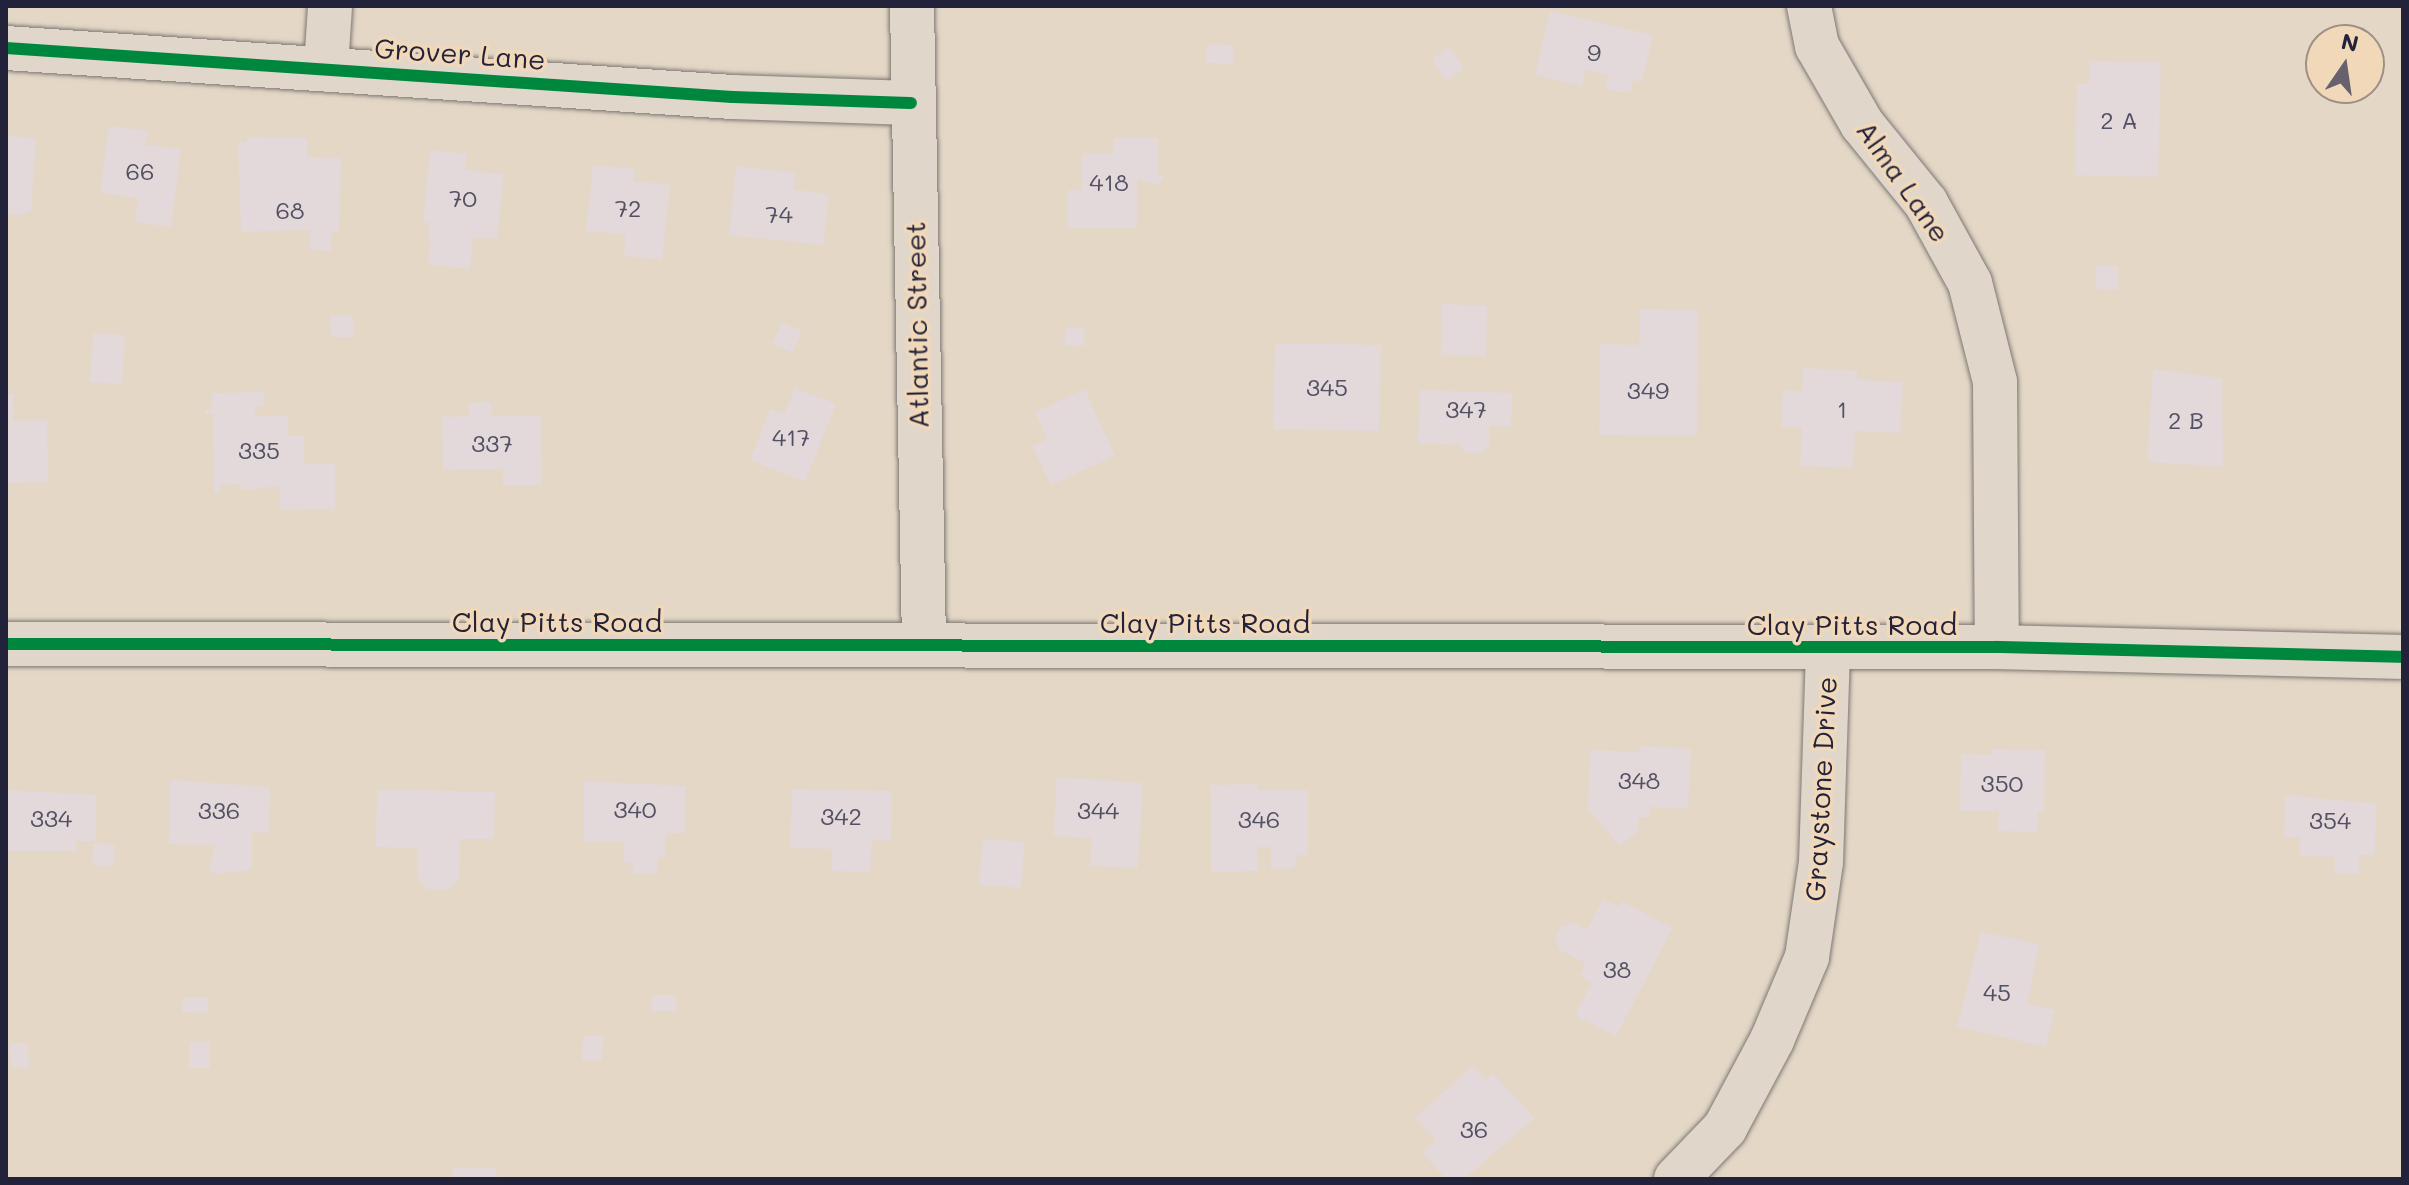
<!DOCTYPE html>
<html>
<head>
<meta charset="utf-8">
<style>
  body { margin:0 }
  #map { position:relative; width:2409px; height:1185px; overflow:hidden; background:#e4d7c6; font-family:Mali,sans-serif }
  div>[style] { position:absolute }
  .building>* { inset:0; background:#e3d8da }
  .roads { filter:drop-shadow(0 0 2px #7e7875) drop-shadow(0 0 2px #7e7875) }
  .minor>* { height:44px; margin:-22px; padding:0 22px; transform-origin:22px; border-radius:22px; background:#e0d6ca }
  .cycleway>* { height:12px; margin:-6px; padding:0 6px; transform-origin:6px; border-radius:6px; background:#00873e }
  span { translate:-50% -50%; white-space:nowrap; text-align:center; line-height:1.15; -webkit-text-stroke:7px #f1d8b9; paint-order:stroke }
  .number-label { font-size:24px; color:#525063 }
  .number-label span { -webkit-text-stroke-width:0 }
  .street-label { font-size:28px; color:#22223b }
  .frame { position:absolute; inset:0; border:8px solid #22223b; pointer-events:none }
  .north { position:absolute; left:2305px; top:24px; width:80px; height:80px; box-sizing:border-box; background:#f1d8b9; border:2px solid #9e8f87; border-radius:50%; rotate:13deg; font-size:22px; font-weight:700; line-height:32px; text-align:center; color:#22223b }
  .north::after { content:''; display:block; margin:auto; width:28px; height:36px; background:#66616c; clip-path:polygon(50% 0,100% 100%,50% 72%,0 100%) }
</style>
</head>
<body>
<div id="map">
  <div class="building">
    <i style="clip-path:polygon(1550px 11px,1653px 35px,1642px 82px,1633px 80px,1631px 92px,1617px 92px,1605px 89px,1608px 75px,1586px 69px,1582px 86px,1535px 75px)"></i>
    <i style="clip-path:polygon(1207px 44px,1233px 45px,1233px 64px,1206px 63px)"></i>
    <i style="clip-path:polygon(1450px 47px,1464px 69px,1446px 81px,1432px 59px)"></i>
    <i style="clip-path:polygon(2090px 61px,2161px 62px,2158px 177px,2075px 175px,2077px 84px,2089px 84px)"></i>
    <i style="clip-path:polygon(109px 126px,148px 131px,145px 145px,181px 149px,171px 227px,135px 222px,138px 198px,100px 193px)"></i>
    <i style="clip-path:polygon(6px 136px,36px 138px,31px 211px,21px 215px,6px 214px)"></i>
    <i style="clip-path:polygon(247px 137px,307px 138px,307px 157px,341px 158px,339px 232px,332px 232px,331px 251px,310px 250px,310px 230px,241px 232px,238px 142px,247px 142px)"></i>
    <i style="clip-path:polygon(1113px 137px,1158px 138px,1158px 174px,1164px 178px,1157px 185px,1137px 179px,1137px 228px,1068px 228px,1068px 190px,1081px 190px,1082px 153px,1113px 154px)"></i>
    <i style="clip-path:polygon(430px 150px,467px 154px,465px 170px,504px 174px,497px 239px,473px 237px,470px 269px,428px 265px,430px 242px,428px 223px,423px 222px)"></i>
    <i style="clip-path:polygon(593px 165px,635px 169px,634px 181px,670px 185px,662px 260px,624px 256px,626px 235px,586px 231px)"></i>
    <i style="clip-path:polygon(736px 166px,795px 173px,794px 190px,829px 194px,823px 245px,729px 235px)"></i>
    <i style="clip-path:polygon(2096px 265px,2118px 266px,2118px 290px,2096px 289px)"></i>
    <i style="clip-path:polygon(1442px 304px,1487px 306px,1486px 356px,1441px 355px)"></i>
    <i style="clip-path:polygon(1640px 309px,1698px 310px,1697px 436px,1599px 435px,1600px 344px,1639px 345px)"></i>
    <i style="clip-path:polygon(353px 315px,354px 337px,331px 337px,330px 316px)"></i>
    <i style="clip-path:polygon(782px 322px,802px 331px,793px 353px,772px 344px)"></i>
    <i style="clip-path:polygon(1066px 327px,1085px 329px,1084px 346px,1064px 345px)"></i>
    <i style="clip-path:polygon(93px 333px,125px 335px,122px 384px,90px 382px)"></i>
    <i style="clip-path:polygon(1275px 343px,1381px 345px,1379px 431px,1273px 429px)"></i>
    <i style="clip-path:polygon(1803px 368px,1857px 371px,1857px 380px,1903px 382px,1900px 433px,1855px 431px,1853px 468px,1800px 466px,1802px 428px,1781px 427px,1783px 390px,1802px 391px)"></i>
    <i style="clip-path:polygon(2153px 369px,2222px 378px,2223px 467px,2147px 462px)"></i>
    <i style="clip-path:polygon(795px 388px,836px 404px,805px 482px,750px 460px,770px 409px,784px 414px)"></i>
    <i style="clip-path:polygon(1085px 389px,1115px 456px,1051px 485px,1032px 446px,1047px 439px,1035px 412px)"></i>
    <i style="clip-path:polygon(1420px 390px,1512px 393px,1511px 427px,1490px 426px,1489px 446px,1480px 453px,1464px 452px,1461px 445px,1418px 443px)"></i>
    <i style="clip-path:polygon(265px 392px,264px 406px,255px 407px,255px 416px,288px 416px,288px 436px,304px 436px,304px 464px,335px 463px,335px 509px,280px 510px,279px 486px,249px 490px,241px 490px,241px 484px,220px 485px,220px 493px,214px 493px,213px 414px,205px 414px,205px 409px,212px 408px,212px 393px)"></i>
    <i style="clip-path:polygon(6px 394px,13px 394px,14px 421px,47px 420px,48px 482px,8px 483px)"></i>
    <i style="clip-path:polygon(491px 402px,492px 416px,541px 415px,542px 485px,503px 485px,503px 469px,443px 470px,442px 417px,469px 416px,468px 403px)"></i>
    <i style="clip-path:polygon(1640px 746px,1691px 749px,1688px 809px,1650px 807px,1649px 817px,1639px 817px,1638px 831px,1620px 846px,1588px 809px,1590px 750px,1640px 752px)"></i>
    <i style="clip-path:polygon(1992px 749px,2045px 750px,2044px 812px,2038px 812px,2037px 832px,1998px 831px,1999px 811px,1960px 811px,1961px 754px,1992px 755px)"></i>
    <i style="clip-path:polygon(1057px 777px,1143px 783px,1138px 868px,1090px 866px,1092px 838px,1053px 836px)"></i>
    <i style="clip-path:polygon(170px 780px,270px 787px,269px 833px,252px 832px,252px 870px,215px 874px,209px 869px,215px 845px,169px 844px)"></i>
    <i style="clip-path:polygon(584px 781px,685px 786px,685px 833px,665px 833px,665px 857px,657px 857px,657px 874px,632px 874px,633px 863px,624px 862px,624px 842px,584px 842px)"></i>
    <i style="clip-path:polygon(1258px 784px,1258px 790px,1308px 790px,1308px 856px,1298px 855px,1294px 868px,1271px 869px,1271px 847px,1257px 847px,1258px 871px,1211px 872px,1211px 785px)"></i>
    <i style="clip-path:polygon(377px 789px,495px 792px,494px 839px,460px 839px,459px 880px,448px 890px,426px 889px,417px 876px,417px 848px,376px 847px)"></i>
    <i style="clip-path:polygon(792px 789px,892px 791px,891px 841px,872px 840px,870px 872px,832px 871px,832px 849px,790px 848px)"></i>
    <i style="clip-path:polygon(6px 790px,96px 795px,96px 841px,76px 841px,77px 851px,6px 851px)"></i>
    <i style="clip-path:polygon(2285px 795px,2376px 804px,2375px 855px,2359px 855px,2359px 874px,2334px 874px,2335px 857px,2300px 856px,2300px 837px,2284px 837px)"></i>
    <i style="clip-path:polygon(983px 839px,1025px 842px,1021px 888px,979px 885px)"></i>
    <i style="clip-path:polygon(94px 843px,115px 845px,113px 867px,92px 865px)"></i>
    <i style="clip-path:polygon(1603px 899px,1619px 907px,1622px 901px,1673px 928px,1616px 1036px,1575px 1015px,1592px 982px,1579px 976px,1586px 963px,1560px 950px,1555px 939px,1561px 926px,1574px 923px,1587px 930px)"></i>
    <i style="clip-path:polygon(1981px 932px,2039px 944px,2027px 1004px,2055px 1010px,2046px 1047px,1957px 1027px)"></i>
    <i style="clip-path:polygon(652px 995px,676px 995px,676px 1011px,652px 1011px)"></i>
    <i style="clip-path:polygon(183px 997px,208px 997px,207px 1013px,182px 1012px)"></i>
    <i style="clip-path:polygon(583px 1036px,603px 1036px,602px 1061px,582px 1060px)"></i>
    <i style="clip-path:polygon(189px 1042px,210px 1042px,210px 1068px,189px 1068px)"></i>
    <i style="clip-path:polygon(10px 1043px,28px 1043px,29px 1067px,11px 1068px)"></i>
    <i style="clip-path:polygon(1473px 1065px,1486px 1080px,1493px 1073px,1535px 1118px,1464px 1179px,1446px 1179px,1422px 1153px,1436px 1140px,1415px 1118px)"></i>
    <i style="clip-path:polygon(453px 1168px,496px 1168px,497px 1179px,453px 1179px)"></i>
  </div>
  <div class="roads">
    <div class="minor">
      <i style="left:912px;top:6px;width:639px;rotate:88.92deg"></i>
      <i style="left:1809px;top:6px;width:41px;rotate:78.7deg"></i>
      <i style="left:1817px;top:46px;width:90px;rotate:60deg"></i>
      <i style="left:1862px;top:124px;width:102px;rotate:51deg"></i>
      <i style="left:1926px;top:203px;width:91px;rotate:61.2deg"></i>
      <i style="left:1970px;top:283px;width:102px;rotate:75.8deg"></i>
      <i style="left:1995px;top:382px;width:265px;rotate:89.6deg"></i>
      <i style="left:6px;top:48px;width:728px;rotate:3.86deg"></i>
      <i style="left:732px;top:97px;width:179px;rotate:1.9deg"></i>
      <i style="left:326px;top:67px;width:61px;rotate:-86.2deg"></i>
      <i style="left:6px;top:644px;width:1991px;rotate:0.09deg"></i>
      <i style="left:1997px;top:647px;width:406px;rotate:1.4deg"></i>
      <i style="left:1676px;top:1179px;width:71px;rotate:-46.1deg"></i>
      <i style="left:1725px;top:1128px;width:100px;rotate:-61.9deg"></i>
      <i style="left:1772px;top:1040px;width:90px;rotate:-67.1deg"></i>
      <i style="left:1807px;top:957px;width:96px;rotate:-81.6deg"></i>
      <i style="left:1821px;top:862px;width:213px;rotate:-88.1deg"></i>
    </div>
  </div>
  <div class="cycleway">
    <i style="left:6px;top:48px;width:728px;rotate:3.86deg"></i>
    <i style="left:732px;top:97px;width:179px;rotate:1.9deg"></i>
    <i style="left:6px;top:644px;width:1991px;rotate:0.09deg"></i>
    <i style="left:1997px;top:647px;width:406px;rotate:1.4deg"></i>
  </div>
  <div class="number-label">
    <span style="left:1594px;top:52px">9</span>
    <span style="left:2119px;top:120px">2 A</span>
    <span style="left:140px;top:171px">66</span>
    <span style="left:1109px;top:182px">418</span>
    <span style="left:463px;top:198px">70</span>
    <span style="left:628px;top:208px">72</span>
    <span style="left:290px;top:210px">68</span>
    <span style="left:779px;top:214px">74</span>
    <span style="left:1327px;top:387px">345</span>
    <span style="left:1648px;top:390px">349</span>
    <span style="left:1466px;top:409px">347</span>
    <span style="left:1842px;top:409px">1</span>
    <span style="left:2186px;top:420px">2 B</span>
    <span style="left:791px;top:437px">417</span>
    <span style="left:492px;top:443px">337</span>
    <span style="left:259px;top:450px">335</span>
    <span style="left:1639px;top:780px">348</span>
    <span style="left:2002px;top:783px">350</span>
    <span style="left:635px;top:809px">340</span>
    <span style="left:219px;top:810px">336</span>
    <span style="left:1098px;top:810px">344</span>
    <span style="left:841px;top:816px">342</span>
    <span style="left:51px;top:818px">334</span>
    <span style="left:1259px;top:819px">346</span>
    <span style="left:2330px;top:820px">354</span>
    <span style="left:1617px;top:969px">38</span>
    <span style="left:1997px;top:992px">45</span>
    <span style="left:1474px;top:1129px">36</span>
  </div>
  <div class="street-label">
    <span style="left:460px;top:53px;rotate:4deg">Grover Lane</span>
    <span style="left:1904px;top:181px;rotate:55deg">Alma Lane</span>
    <span style="left:916px;top:325px;rotate:-91deg">Atlantic Street</span>
    <span style="left:557px;top:621px">Clay Pitts Road</span>
    <span style="left:1205px;top:622px">Clay Pitts Road</span>
    <span style="left:1852px;top:624px">Clay Pitts Road</span>
    <span style="left:1820px;top:789px;rotate:-87deg">Graystone Drive</span>
  </div>
  <div class="frame"></div>
  <div class="north">N</div>
</div>
</body>
</html>
